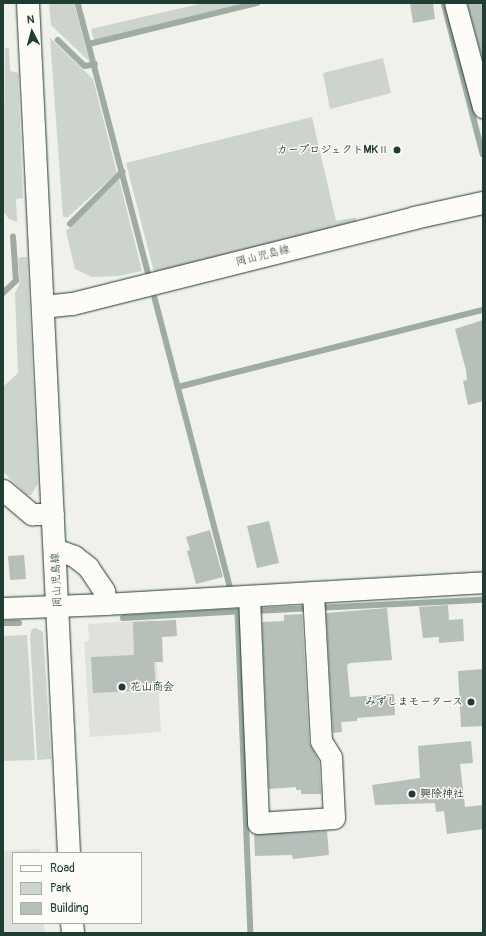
<!DOCTYPE html>
<html>
<head>
<meta charset="utf-8">
<style>
  body { margin:0 }
  #map { position:relative; width:486px; height:936px; overflow:hidden; background:#f0f1eb; font-family:Pangolin,"Klee One",sans-serif }
  div>[style] { position:absolute }
  .built>* { inset:0; background:#dfe2dc }
  .green>* { inset:0; background:#cdd3cd }
  .stream>* { height:5.5px; margin:-2.75px; padding:0 2.75px; transform-origin:2.75px; border-radius:2.75px; background:#9faca4 }
  .building>* { inset:0; background:#b6bfb8 }
  .roads { filter:drop-shadow(0 0 1px #1f3d34) drop-shadow(0 0 1px #1f3d34) }
  .minor>* { height:21px; margin:-10.5px; padding:0 10.5px; transform-origin:10.5px; border-radius:10.5px; background:#fdfcf7 }
  .major>* { height:22px; margin:-11px; padding:0 11px; transform-origin:11px; border-radius:11px; background:#fdfcf7 }
  .dots>* { width:11px; height:11px; translate:-50% -50%; box-sizing:border-box; border:2px solid #fdfcf7; border-radius:50% }
  span { translate:-50% -50%; white-space:nowrap; text-align:center; line-height:1.15; -webkit-text-stroke:3px #fdfcf7; paint-order:stroke }
  .poi-label { font-size:11px; color:#1f3d34; font-weight:700 }
  .right { translate:-100% -50%; text-align:right }
  .left { translate:0 -50%; text-align:left }
  .street-label { font-size:11px; color:#1f3d34 }
  .frame { position:absolute; inset:0; border:4px solid #1f3d34; pointer-events:none }
  .legend { position:absolute; left:12px; top:852px; width:130px; height:72px; box-sizing:border-box; background:#fdfcf7; border:1px solid #a4b0a9; margin:0; padding:5px 7px; list-style:none; font-size:12px; color:#1f3d34 }
  .legend li { display:flex; align-items:center; gap:8px; height:20px }
  .legend b { width:20px; border:1px solid #a4b0a9 }
  .north { position:absolute; left:12px; top:12px; width:40px; height:40px; -webkit-text-stroke:3px #fdfcf7; paint-order:stroke; rotate:354deg; font-size:11px; font-weight:700; line-height:16px; text-align:center; color:#1f3d34 }
  .north::after { content:''; display:block; margin:auto; width:14px; height:18px; background:#1f3d34; clip-path:polygon(50% 0,100% 100%,50% 72%,0 100%) }
</style>
</head>
<body>
<div id="map">
  <div class="built">
    <i style="clip-path:polygon(154px 620px,161px 732px,90px 737px,84px 641px,89px 641px,88px 624px)"></i>
    <i style="clip-path:polygon(40px 849px,40px 853px,13px 853px,13px 923px,44px 923px,45px 933px,3px 933px,3px 851px)"></i>
  </div>
  <div class="green">
    <i style="clip-path:polygon(49px 3px,74px 3px,89px 61px,51px 25px)"></i>
    <i style="clip-path:polygon(203px 3px,245px 3px,94px 40px,91px 29px)"></i>
    <i style="clip-path:polygon(50px 38px,93px 79px,117px 173px,68px 217px,63px 217px)"></i>
    <i style="clip-path:polygon(5px 48px,9px 48px,10px 71px,18px 73px,23px 198px,16px 199px,17px 222px,9px 219px,3px 211px)"></i>
    <i style="clip-path:polygon(383px 58px,391px 93px,330px 109px,323px 73px)"></i>
    <i style="clip-path:polygon(312px 117px,336px 221px,351px 218px,356px 218px,357px 222px,154px 272px,126px 163px)"></i>
    <i style="clip-path:polygon(119px 179px,142px 271px,118px 276px,92px 277px,75px 269px,66px 231px)"></i>
    <i style="clip-path:polygon(22px 257px,27px 257px,38px 484px,31px 495px,27px 495px,3px 472px,3px 387px,18px 373px,15px 293px,20px 283px,18px 258px)"></i>
    <i style="clip-path:polygon(36px 628px,43px 632px,51px 759px,37px 760px,30px 635px,32px 629px)"></i>
    <i style="clip-path:polygon(27px 635px,35px 760px,3px 761px,3px 636px)"></i>
  </div>
  <div class="stream">
    <i style="left:78px;top:3px;width:278px;rotate:75.4deg"></i>
    <i style="left:444px;top:3px;width:156px;rotate:75.5deg"></i>
    <i style="left:58px;top:40px;width:37px;rotate:44deg"></i>
    <i style="left:85px;top:66px;width:10px;rotate:-11deg"></i>
    <i style="left:89px;top:44px;width:173px;rotate:-13.7deg"></i>
    <i style="left:70px;top:224px;width:74px;rotate:-45deg"></i>
    <i style="left:3px;top:293px;width:18px;rotate:-43deg"></i>
    <i style="left:16px;top:281px;width:44px;rotate:-93.9deg"></i>
    <i style="left:155px;top:298px;width:298px;rotate:75.4deg"></i>
    <i style="left:178px;top:387px;width:315px;rotate:-14.2deg"></i>
    <i style="left:254px;top:611px;width:229px;rotate:-2.8deg"></i>
    <i style="left:238px;top:612px;width:321px;rotate:87.7deg"></i>
    <i style="left:123px;top:618px;width:122px;rotate:-3.3deg"></i>
    <i style="left:3px;top:623px;width:16px"></i>
  </div>
  <div class="building">
    <i style="clip-path:polygon(410px 3px,433px 3px,435px 19px,413px 23px)"></i>
    <i style="clip-path:polygon(467px 3px,483px 3px,483px 57px,482px 58px)"></i>
    <i style="clip-path:polygon(483px 320px,483px 401px,468px 405px,463px 381px,467px 380px,466px 370px,455px 329px)"></i>
    <i style="clip-path:polygon(269px 521px,279px 563px,257px 568px,247px 526px)"></i>
    <i style="clip-path:polygon(210px 530px,223px 577px,196px 584px,187px 551px,190px 550px,186px 537px)"></i>
    <i style="clip-path:polygon(24px 555px,26px 579px,10px 580px,8px 556px)"></i>
    <i style="clip-path:polygon(448px 605px,449px 620px,463px 619px,464px 641px,439px 643px,439px 637px,423px 638px,419px 607px)"></i>
    <i style="clip-path:polygon(387px 608px,392px 660px,350px 663px,347px 665px,350px 697px,394px 694px,395px 715px,357px 718px,357px 721px,341px 722px,342px 732px,333px 733px,326px 613px)"></i>
    <i style="clip-path:polygon(302px 614px,309px 742px,319px 761px,321px 794px,301px 794px,301px 790px,296px 790px,296px 787px,269px 789px,262px 622px,284px 621px,284px 615px)"></i>
    <i style="clip-path:polygon(176px 620px,177px 636px,162px 637px,163px 662px,154px 662px,156px 690px,93px 693px,91px 657px,134px 655px,133px 622px)"></i>
    <i style="clip-path:polygon(483px 669px,483px 726px,461px 727px,458px 671px)"></i>
    <i style="clip-path:polygon(471px 741px,473px 763px,460px 764px,465px 807px,483px 805px,483px 829px,447px 834px,444px 811px,436px 812px,435px 803px,375px 805px,372px 785px,420px 778px,418px 746px)"></i>
    <i style="clip-path:polygon(327px 831px,329px 855px,293px 859px,292px 855px,255px 856px,254px 834px)"></i>
  </div>
  <div class="roads">
    <div class="minor">
      <i style="left:455px;top:3px;width:108px;rotate:74.9deg"></i>
      <i style="left:3px;top:490px;width:38px;rotate:40deg"></i>
      <i style="left:32px;top:514px;width:21px"></i>
      <i style="left:55px;top:549px;width:20px;rotate:20deg"></i>
      <i style="left:74px;top:556px;width:18px;rotate:38deg"></i>
      <i style="left:88px;top:567px;width:29px;rotate:56deg"></i>
      <i style="left:104px;top:591px;width:13px;rotate:81deg"></i>
      <i style="left:249px;top:596px;width:227px;rotate:87.7deg"></i>
      <i style="left:258px;top:823px;width:76px;rotate:-3.8deg"></i>
      <i style="left:334px;top:818px;width:61px;rotate:-92.8deg"></i>
      <i style="left:331px;top:757px;width:19px;rotate:-122deg"></i>
      <i style="left:321px;top:741px;width:149px;rotate:-93.1deg"></i>
      <i style="left:3px;top:608px;width:103px;rotate:-2.2deg"></i>
      <i style="left:106px;top:604px;width:378px;rotate:-3.3deg"></i>
    </div>
    <div class="major">
      <i style="left:28px;top:3px;width:851px;rotate:87.24deg"></i>
      <i style="left:43px;top:307px;width:30px;rotate:-6deg"></i>
      <i style="left:73px;top:304px;width:353px;rotate:-14.1deg"></i>
      <i style="left:415px;top:218px;width:70px;rotate:-12.4deg"></i>
      <i style="left:72px;top:923px;width:10px;rotate:84deg"></i>
    </div>
  </div>
  <div class="dots">
    <i style="left:397px;top:150px;background:#1f3d34"></i>
    <i style="left:122px;top:687px;background:#1f3d34"></i>
    <i style="left:471px;top:702px;background:#1f3d34"></i>
    <i style="left:412px;top:794px;background:#1f3d34"></i>
  </div>
  <div class="poi-label">
    <span class="right" style="left:389px;top:150px">カープロジェクトMKⅡ</span>
    <span class="left" style="left:130px;top:687px">花山商会</span>
    <span class="right" style="left:463px;top:702px">みずしまモータース</span>
    <span class="left" style="left:420px;top:794px">興除神社</span>
  </div>
  <div class="street-label">
    <span style="left:263px;top:256px;rotate:-14deg">岡山児島線</span>
    <span style="left:57px;top:580px;rotate:-93deg">岡山児島線</span>
  </div>
  <div class="frame"></div>
  <ul class="legend">
  <li><b style="height:5px;background:#fdfcf7"></b>Road</li>
  <li><b style="height:11px;background:#cdd3cd"></b>Park</li>
  <li><b style="height:11px;background:#b6bfb8"></b>Building</li>
  </ul>
  <div class="north">N</div>
</div>
</body>
</html>
